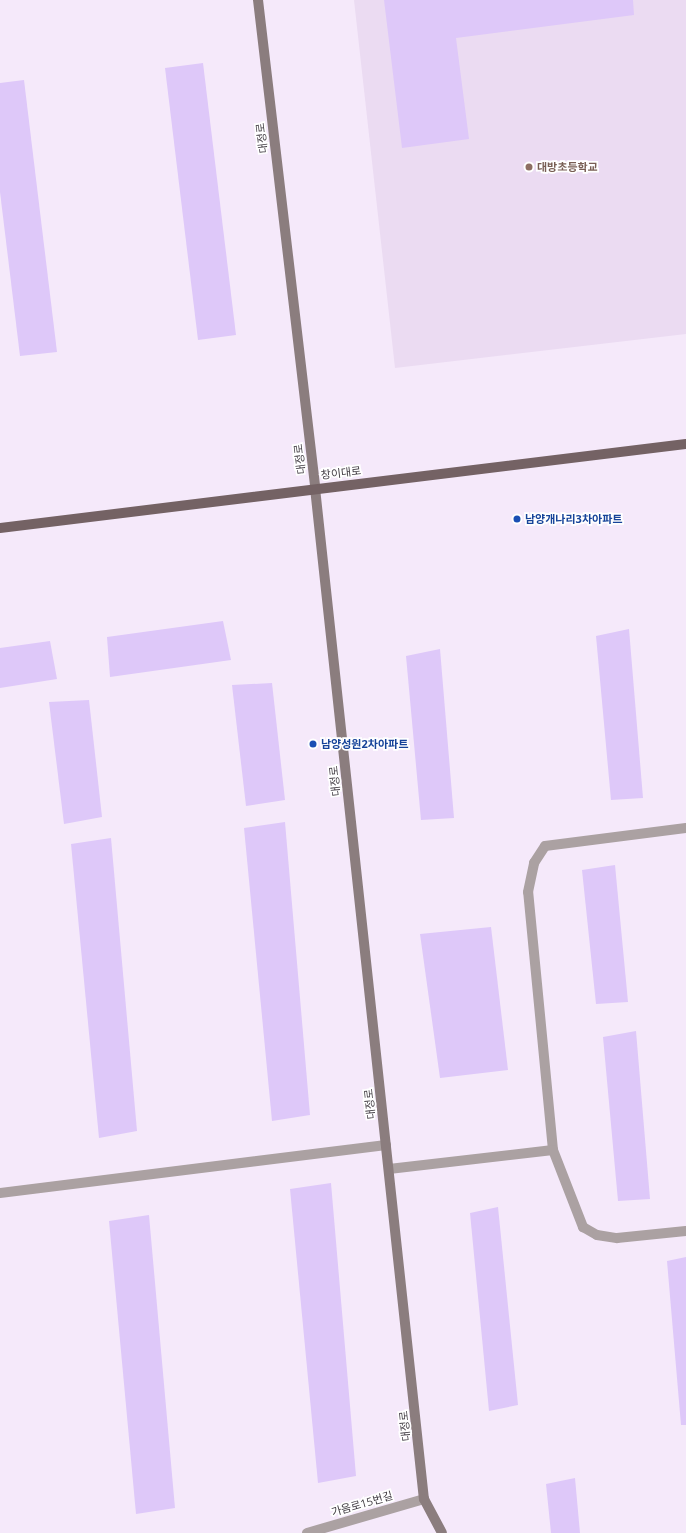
<!DOCTYPE html>
<html>
<head>
<meta charset="utf-8">
<style>
  body { margin:0 }
  #map { position:relative; width:686px; height:1533px; overflow:hidden; background:#f5e9fa; font-family:"Open Sans","Noto Sans KR",sans-serif }
  div>[style] { position:absolute }
  .built>* { inset:0; background:#ebdbf2 }
  .building>* { inset:0; background:#dec8f9 }
  .street>* { height:10px; margin:-5px; padding:0 5px; transform-origin:5px; border-radius:5px; background:#aba1a2 }
  .secondary>* { height:10px; margin:-5px; padding:0 5px; transform-origin:5px; border-radius:5px; background:#8b7d7e }
  .primary>* { height:10px; margin:-5px; padding:0 5px; transform-origin:5px; border-radius:5px; background:#746264 }
  .dots>* { width:11px; height:11px; translate:-50% -50%; box-sizing:border-box; border:2px solid #fff; border-radius:50% }
  span { translate:-50% -50%; white-space:nowrap; text-align:center; line-height:1.15; -webkit-text-stroke:3.5px #fff; paint-order:stroke }
  .street-label { font-size:11px; color:#403b42 }
  .education-label { font-size:11px; color:#785e54; font-weight:700 }
  .left { translate:0 -50%; text-align:left }
  .transit-label { font-size:11px; color:#164399; font-weight:700 }
</style>
</head>
<body>
<div id="map">
  <div class="built">
    <i style="clip-path:polygon(354px 0,686px 0,686px 334px,395px 368px)"></i>
  </div>
  <div class="building">
    <i style="clip-path:polygon(384px 0,633px 0,634px 15px,456px 38px,469px 139px,402px 148px)"></i>
    <i style="clip-path:polygon(203px 63px,236px 335px,198px 340px,165px 68px)"></i>
    <i style="clip-path:polygon(24px 80px,57px 352px,20px 356px,0 192px,0 83px)"></i>
    <i style="clip-path:polygon(223px 621px,231px 660px,110px 677px,107px 637px)"></i>
    <i style="clip-path:polygon(629px 629px,643px 798px,611px 800px,596px 636px)"></i>
    <i style="clip-path:polygon(50px 641px,57px 679px,0 688px,0 648px)"></i>
    <i style="clip-path:polygon(440px 649px,454px 818px,421px 820px,406px 656px)"></i>
    <i style="clip-path:polygon(272px 683px,285px 800px,246px 806px,232px 685px)"></i>
    <i style="clip-path:polygon(89px 700px,102px 817px,64px 824px,49px 702px)"></i>
    <i style="clip-path:polygon(285px 822px,310px 1115px,272px 1121px,244px 828px)"></i>
    <i style="clip-path:polygon(111px 838px,137px 1131px,99px 1138px,71px 844px)"></i>
    <i style="clip-path:polygon(615px 865px,628px 1002px,596px 1004px,582px 870px)"></i>
    <i style="clip-path:polygon(491px 927px,508px 1070px,440px 1078px,420px 934px)"></i>
    <i style="clip-path:polygon(636px 1031px,650px 1199px,618px 1201px,603px 1037px)"></i>
    <i style="clip-path:polygon(331px 1183px,356px 1476px,318px 1483px,290px 1189px)"></i>
    <i style="clip-path:polygon(498px 1207px,518px 1405px,489px 1411px,470px 1213px)"></i>
    <i style="clip-path:polygon(149px 1215px,175px 1508px,136px 1514px,109px 1221px)"></i>
    <i style="clip-path:polygon(686px 1257px,686px 1425px,681px 1425px,667px 1261px)"></i>
    <i style="clip-path:polygon(575px 1478px,580px 1533px,551px 1533px,546px 1484px)"></i>
  </div>
  <div class="street">
    <i style="left:553px;top:1150px;width:259px;rotate:-95.5deg"></i>
    <i style="left:528px;top:892px;width:30px;rotate:-78deg"></i>
    <i style="left:534px;top:863px;width:20px;rotate:-57deg"></i>
    <i style="left:545px;top:846px;width:142px;rotate:-7.3deg"></i>
    <i style="left:389px;top:1169px;width:165px;rotate:-6.6deg"></i>
    <i style="left:553px;top:1150px;width:83px;rotate:68.7deg"></i>
    <i style="left:583px;top:1227px;width:16px;rotate:30deg"></i>
    <i style="left:597px;top:1235px;width:20px;rotate:9deg"></i>
    <i style="left:617px;top:1238px;width:69px;rotate:-5.8deg"></i>
    <i style="left:0;top:1193px;width:389px;rotate:-7.1deg"></i>
    <i style="left:307px;top:1533px;width:122px;rotate:-16.2deg"></i>
  </div>
  <div class="secondary">
    <i style="left:258px;top:0;width:491px;rotate:83.3deg"></i>
    <i style="left:315px;top:488px;width:1017px;rotate:83.85deg"></i>
    <i style="left:424px;top:1499px;width:38px;rotate:62deg"></i>
  </div>
  <div class="primary">
    <i style="left:0;top:528px;width:691px;rotate:-6.98deg"></i>
  </div>
  <div class="dots">
    <i style="left:529px;top:167px;background:#8d6e63"></i>
    <i style="left:517px;top:519px;background:#1a4fb4"></i>
    <i style="left:313px;top:744px;background:#1a4fb4"></i>
  </div>
  <div class="street-label">
    <span style="left:262px;top:138px;rotate:-97deg">대정로</span>
    <span style="left:300px;top:459px;rotate:-97deg">대정로</span>
    <span style="left:341px;top:473px;rotate:-7deg">창이대로</span>
    <span style="left:335px;top:781px;rotate:-96deg">대정로</span>
    <span style="left:370px;top:1104px;rotate:-96deg">대정로</span>
    <span style="left:405px;top:1426px;rotate:-96deg">대정로</span>
    <span style="left:362px;top:1504px;rotate:-16deg">가음로15번길</span>
  </div>
  <div class="education-label">
    <span class="left" style="left:537px;top:167px">대방초등학교</span>
  </div>
  <div class="transit-label">
    <span class="left" style="left:525px;top:519px">남양개나리3차아파트</span>
    <span class="left" style="left:321px;top:744px">남양성원2차아파트</span>
  </div>
</div>
</body>
</html>
